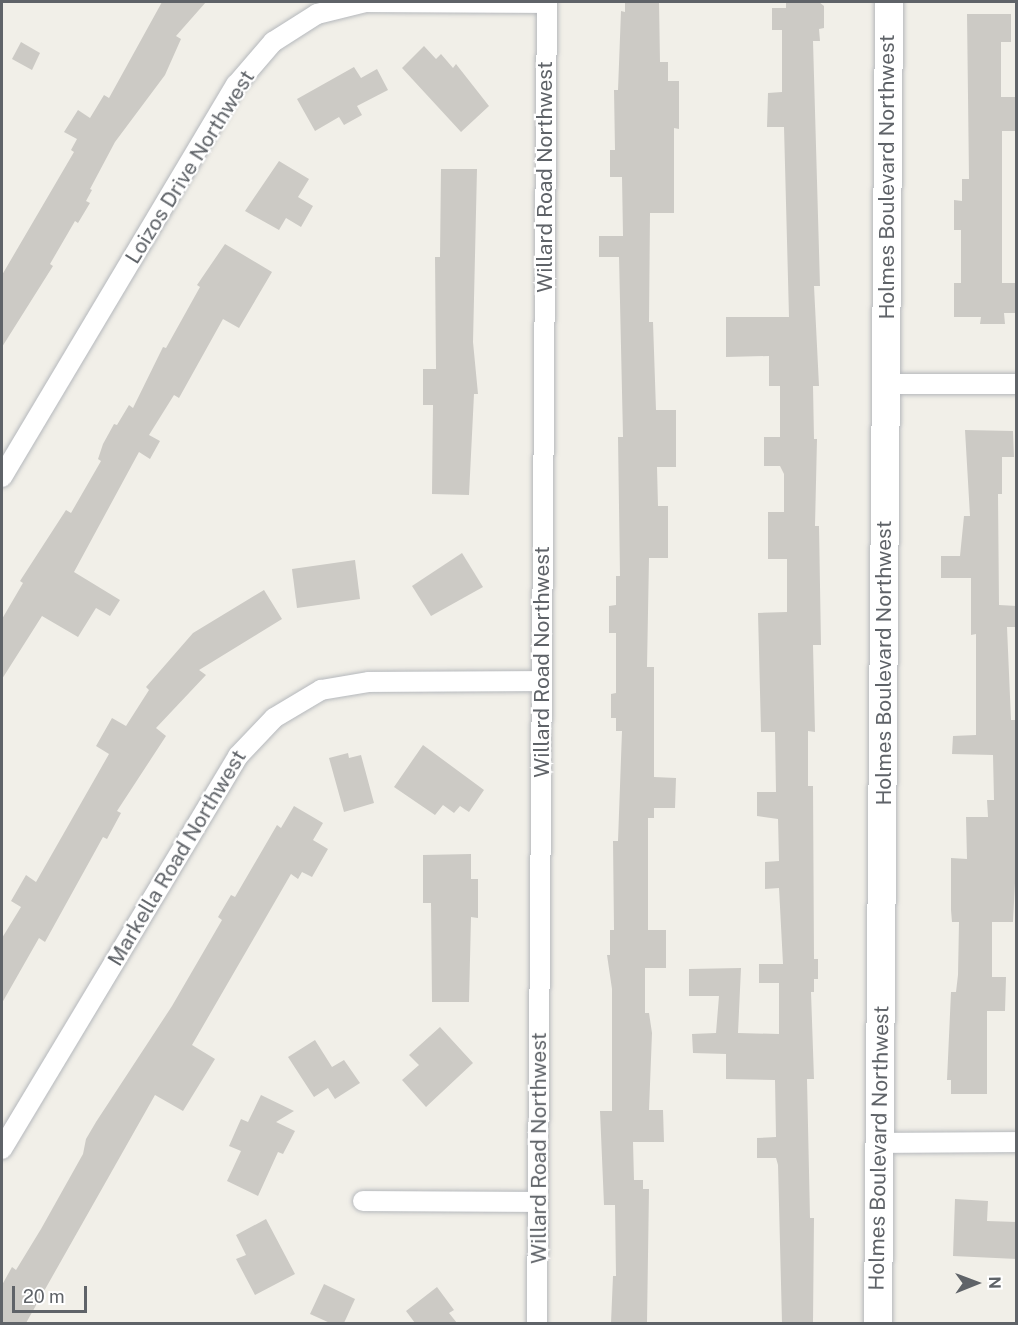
<!DOCTYPE html>
<html>
<head>
<meta charset="utf-8">
<style>
  body { margin:0 }
  #map { position:relative; width:1018px; height:1325px; overflow:hidden; background:#f1efe8; font-family:"Public Sans",sans-serif }
  div>[style] { position:absolute }
  .building>* { inset:0; background:#cccac5 }
  .roads { filter:drop-shadow(0 0 2px #b5b8bc) drop-shadow(0 0 2px #b5b8bc) }
  .street>* { height:20px; margin:-10px; padding:0 10px; transform-origin:10px; border-radius:10px; background:#fff }
  .secondary>* { height:28px; margin:-14px; padding:0 14px; transform-origin:14px; border-radius:14px; background:#fff }
  span { translate:-50% -50%; white-space:nowrap; text-align:center; line-height:1.15; -webkit-text-stroke:4.5px #fff; paint-order:stroke }
  .street-label { font-size:21px; color:#5f6368 }
  .frame { position:absolute; inset:0; border:3px solid #5f6368; pointer-events:none }
  .north { position:absolute; left:946px; top:1253px; width:60px; height:60px; -webkit-text-stroke:4px #fff; paint-order:stroke; rotate:89deg; font-size:16px; font-weight:700; line-height:24px; text-align:center; color:#5f6368 }
  .north::after { content:''; display:block; margin:auto; width:21px; height:27px; background:#5f6368; clip-path:polygon(50% 0,100% 100%,50% 72%,0 100%) }
  .scale { position:absolute; left:12px; top:1286px; width:75px; height:27px; box-sizing:border-box; border:3px solid #5f6368; border-top:0; padding-left:8px; font-size:18px; line-height:21px; white-space:nowrap; color:#5f6368; -webkit-text-stroke:4px #fff; paint-order:stroke }
</style>
</head>
<body>
<div id="map">
  <div class="building">
    <i style="clip-path:polygon(162px 2px,206px 2px,176px 36px,181px 39px,165px 75px,115px 142px,90px 189px,92px 190px,86px 201px,90px 203px,78px 223px,75px 221px,50px 264px,53px 266px,2px 347px,2px 275px,74px 152px,71px 150px,77px 139px,64px 132px,78px 110px,90px 118px,104px 95px,109px 98px)"></i>
    <i style="clip-path:polygon(625px 2px,659px 2px,660px 62px,668px 62px,668px 81px,679px 81px,679px 129px,674px 128px,674px 213px,650px 213px,649px 322px,653px 322px,656px 410px,676px 410px,676px 467px,657px 467px,658px 506px,668px 506px,668px 558px,649px 558px,647px 667px,654px 667px,654px 777px,676px 778px,675px 808px,654px 808px,654px 818px,648px 818px,648px 930px,666px 930px,666px 968px,645px 968px,645px 1013px,649px 1013px,652px 1033px,649px 1110px,663px 1110px,664px 1142px,633px 1142px,634px 1180px,643px 1180px,643px 1189px,649px 1189px,647px 1323px,611px 1323px,613px 1276px,616px 1276px,615px 1205px,604px 1205px,600px 1111px,612px 1111px,612px 989px,607px 955px,610px 955px,610px 930px,614px 930px,613px 841px,618px 841px,622px 731px,616px 731px,616px 718px,611px 718px,611px 694px,616px 693px,616px 633px,609px 633px,609px 606px,616px 605px,616px 576px,620px 576px,618px 437px,623px 437px,619px 257px,599px 257px,599px 236px,623px 236px,622px 177px,610px 177px,610px 150px,615px 150px,614px 90px,618px 90px,621px 11px,625px 12px)"></i>
    <i style="clip-path:polygon(786px 2px,819px 2px,824px 6px,824px 28px,819px 29px,820px 41px,813px 41px,820px 286px,814px 286px,819px 386px,813px 386px,814px 439px,817px 439px,815px 526px,819px 526px,821px 645px,813px 645px,815px 732px,808px 731px,808px 786px,813px 786px,814px 959px,818px 959px,818px 979px,814px 979px,814px 992px,811px 992px,814px 1079px,807px 1079px,810px 1218px,814px 1218px,813px 1323px,782px 1323px,778px 1165px,776px 1158px,757px 1158px,757px 1138px,776px 1137px,775px 1080px,726px 1079px,726px 1054px,693px 1053px,692px 1034px,716px 1033px,719px 996px,689px 996px,689px 969px,741px 968px,738px 1033px,779px 1034px,779px 983px,759px 983px,759px 964px,783px 964px,779px 888px,765px 889px,765px 862px,779px 861px,778px 819px,757px 816px,757px 792px,776px 792px,775px 732px,761px 732px,758px 613px,787px 612px,787px 559px,768px 559px,768px 512px,784px 512px,784px 474px,780px 466px,764px 466px,764px 437px,780px 437px,780px 386px,769px 386px,769px 356px,726px 357px,726px 317px,789px 317px,784px 127px,767px 127px,768px 93px,782px 92px,782px 30px,772px 30px,772px 8px,786px 8px)"></i>
    <i style="clip-path:polygon(967px 14px,1011px 14px,1011px 42px,1001px 42px,1001px 97px,1017px 97px,1017px 131px,1002px 131px,1002px 283px,1017px 283px,1017px 313px,1004px 313px,1005px 324px,980px 324px,981px 317px,954px 317px,954px 283px,961px 283px,961px 230px,954px 230px,954px 200px,962px 201px,962px 179px,969px 179px)"></i>
    <i style="clip-path:polygon(21px 42px,40px 53px,32px 70px,12px 59px)"></i>
    <i style="clip-path:polygon(424px 46px,436px 59px,441px 54px,453px 68px,456px 64px,489px 106px,461px 132px,402px 68px)"></i>
    <i style="clip-path:polygon(354px 67px,361px 78px,377px 69px,388px 90px,357px 106px,362px 115px,344px 125px,339px 117px,315px 131px,297px 99px)"></i>
    <i style="clip-path:polygon(279px 161px,309px 179px,298px 197px,313px 206px,301px 227px,286px 218px,279px 230px,245px 211px)"></i>
    <i style="clip-path:polygon(441px 169px,477px 169px,473px 342px,478px 394px,474px 394px,469px 495px,432px 494px,433px 405px,423px 405px,423px 369px,436px 369px,435px 257px,440px 257px)"></i>
    <i style="clip-path:polygon(225px 244px,272px 272px,239px 328px,223px 319px,179px 398px,174px 395px,149px 435px,160px 441px,150px 459px,139px 452px,74px 572px,120px 600px,110px 616px,96px 608px,78px 637px,42px 616px,2px 679px,2px 619px,23px 583px,20px 581px,66px 510px,71px 513px,101px 461px,98px 459px,103px 444px,114px 424px,117px 425px,129px 405px,133px 408px,163px 347px,166px 348px,200px 287px,197px 285px)"></i>
    <i style="clip-path:polygon(965px 430px,1013px 431px,1014px 457px,1002px 457px,1002px 494px,998px 494px,999px 605px,1017px 606px,1017px 627px,1007px 627px,1011px 720px,1017px 720px,1017px 844px,1013px 922px,992px 922px,992px 977px,1006px 977px,1005px 1011px,987px 1011px,987px 1094px,951px 1094px,951px 1080px,947px 1080px,951px 992px,956px 992px,958px 975px,959px 922px,952px 922px,951px 910px,951px 858px,967px 859px,966px 817px,988px 817px,987px 800px,994px 800px,993px 755px,952px 754px,953px 736px,976px 735px,976px 634px,971px 635px,971px 578px,941px 578px,941px 556px,960px 556px,964px 516px,970px 516px)"></i>
    <i style="clip-path:polygon(462px 553px,483px 587px,431px 616px,412px 586px)"></i>
    <i style="clip-path:polygon(355px 560px,360px 599px,297px 608px,292px 569px)"></i>
    <i style="clip-path:polygon(264px 590px,282px 619px,199px 670px,206px 675px,156px 728px,166px 736px,117px 811px,121px 813px,107px 839px,103px 837px,45px 942px,39px 938px,2px 1003px,2px 938px,21px 907px,11px 901px,26px 875px,36px 882px,109px 754px,96px 746px,112px 718px,126px 726px,149px 690px,146px 687px,193px 633px)"></i>
    <i style="clip-path:polygon(423px 745px,484px 790px,469px 812px,460px 806px,454px 813px,443px 805px,435px 815px,394px 787px)"></i>
    <i style="clip-path:polygon(348px 753px,349px 758px,361px 755px,374px 803px,344px 812px,329px 758px)"></i>
    <i style="clip-path:polygon(294px 806px,323px 823px,313px 840px,328px 849px,312px 877px,302px 872px,298px 879px,291px 874px,192px 1045px,215px 1059px,183px 1111px,155px 1095px,26px 1323px,2px 1323px,2px 1285px,12px 1267px,16px 1270px,41px 1229px,83px 1154px,86px 1139px,96px 1122px,172px 1006px,222px 920px,218px 917px,231px 895px,235px 897px,277px 825px,281px 828px)"></i>
    <i style="clip-path:polygon(471px 854px,471px 879px,478px 879px,478px 918px,471px 917px,469px 1002px,432px 1002px,431px 903px,423px 903px,423px 855px)"></i>
    <i style="clip-path:polygon(440px 1027px,473px 1063px,426px 1107px,402px 1080px,419px 1065px,409px 1055px)"></i>
    <i style="clip-path:polygon(315px 1040px,332px 1067px,344px 1060px,360px 1083px,335px 1099px,328px 1088px,314px 1097px,288px 1057px)"></i>
    <i style="clip-path:polygon(261px 1095px,294px 1111px,276px 1122px,295px 1131px,283px 1154px,278px 1152px,258px 1196px,227px 1181px,241px 1151px,229px 1146px,241px 1119px,248px 1122px)"></i>
    <i style="clip-path:polygon(955px 1199px,988px 1201px,987px 1221px,1017px 1222px,1017px 1259px,953px 1256px)"></i>
    <i style="clip-path:polygon(266px 1219px,295px 1274px,255px 1295px,236px 1259px,246px 1255px,236px 1235px)"></i>
    <i style="clip-path:polygon(324px 1284px,355px 1299px,344px 1323px,330px 1323px,310px 1314px)"></i>
    <i style="clip-path:polygon(437px 1287px,454px 1310px,449px 1313px,457px 1323px,415px 1323px,406px 1311px)"></i>
  </div>
  <div class="roads">
    <div class="street">
      <i style="left:886px;top:384px;width:130px"></i>
      <i style="left:2px;top:477px;width:457px;rotate:-59.2deg"></i>
      <i style="left:236px;top:85px;width:57px;rotate:-49.3deg"></i>
      <i style="left:273px;top:42px;width:52px;rotate:-32.5deg"></i>
      <i style="left:317px;top:14px;width:50px;rotate:-13.8deg"></i>
      <i style="left:366px;top:2px;width:181px;rotate:0.3deg"></i>
      <i style="left:880px;top:1143px;width:136px;rotate:-0.4deg"></i>
      <i style="left:2px;top:1149px;width:458px;rotate:-59deg"></i>
      <i style="left:238px;top:756px;width:52px;rotate:-46.5deg"></i>
      <i style="left:274px;top:718px;width:55px;rotate:-30.8deg"></i>
      <i style="left:321px;top:690px;width:49px;rotate:-9.5deg"></i>
      <i style="left:369px;top:682px;width:173px;rotate:-0.3deg"></i>
      <i style="left:363px;top:1201px;width:175px;rotate:0.3deg"></i>
      <i style="left:537px;top:1324px;width:1322px;rotate:-89.57deg"></i>
    </div>
    <div class="secondary">
      <i style="left:878px;top:1324px;width:1322px;rotate:-89.52deg"></i>
    </div>
  </div>
  <div class="street-label">
    <span style="left:190px;top:167px;rotate:-58deg">Loizos Drive Northwest</span>
    <span style="left:545px;top:177px;rotate:-90deg">Willard Road Northwest</span>
    <span style="left:887px;top:177px;rotate:-90deg">Holmes Boulevard Northwest</span>
    <span style="left:542px;top:662px;rotate:-90deg">Willard Road Northwest</span>
    <span style="left:884px;top:663px;rotate:-90deg">Holmes Boulevard Northwest</span>
    <span style="left:177px;top:858px;rotate:-59deg">Markella Road Northwest</span>
    <span style="left:539px;top:1148px;rotate:-90deg">Willard Road Northwest</span>
    <span style="left:879px;top:1148px;rotate:-89deg">Holmes Boulevard Northwest</span>
  </div>
  <div class="frame"></div>
  <div class="north">N</div>
  <div class="scale">20 m</div>
</div>
</body>
</html>
